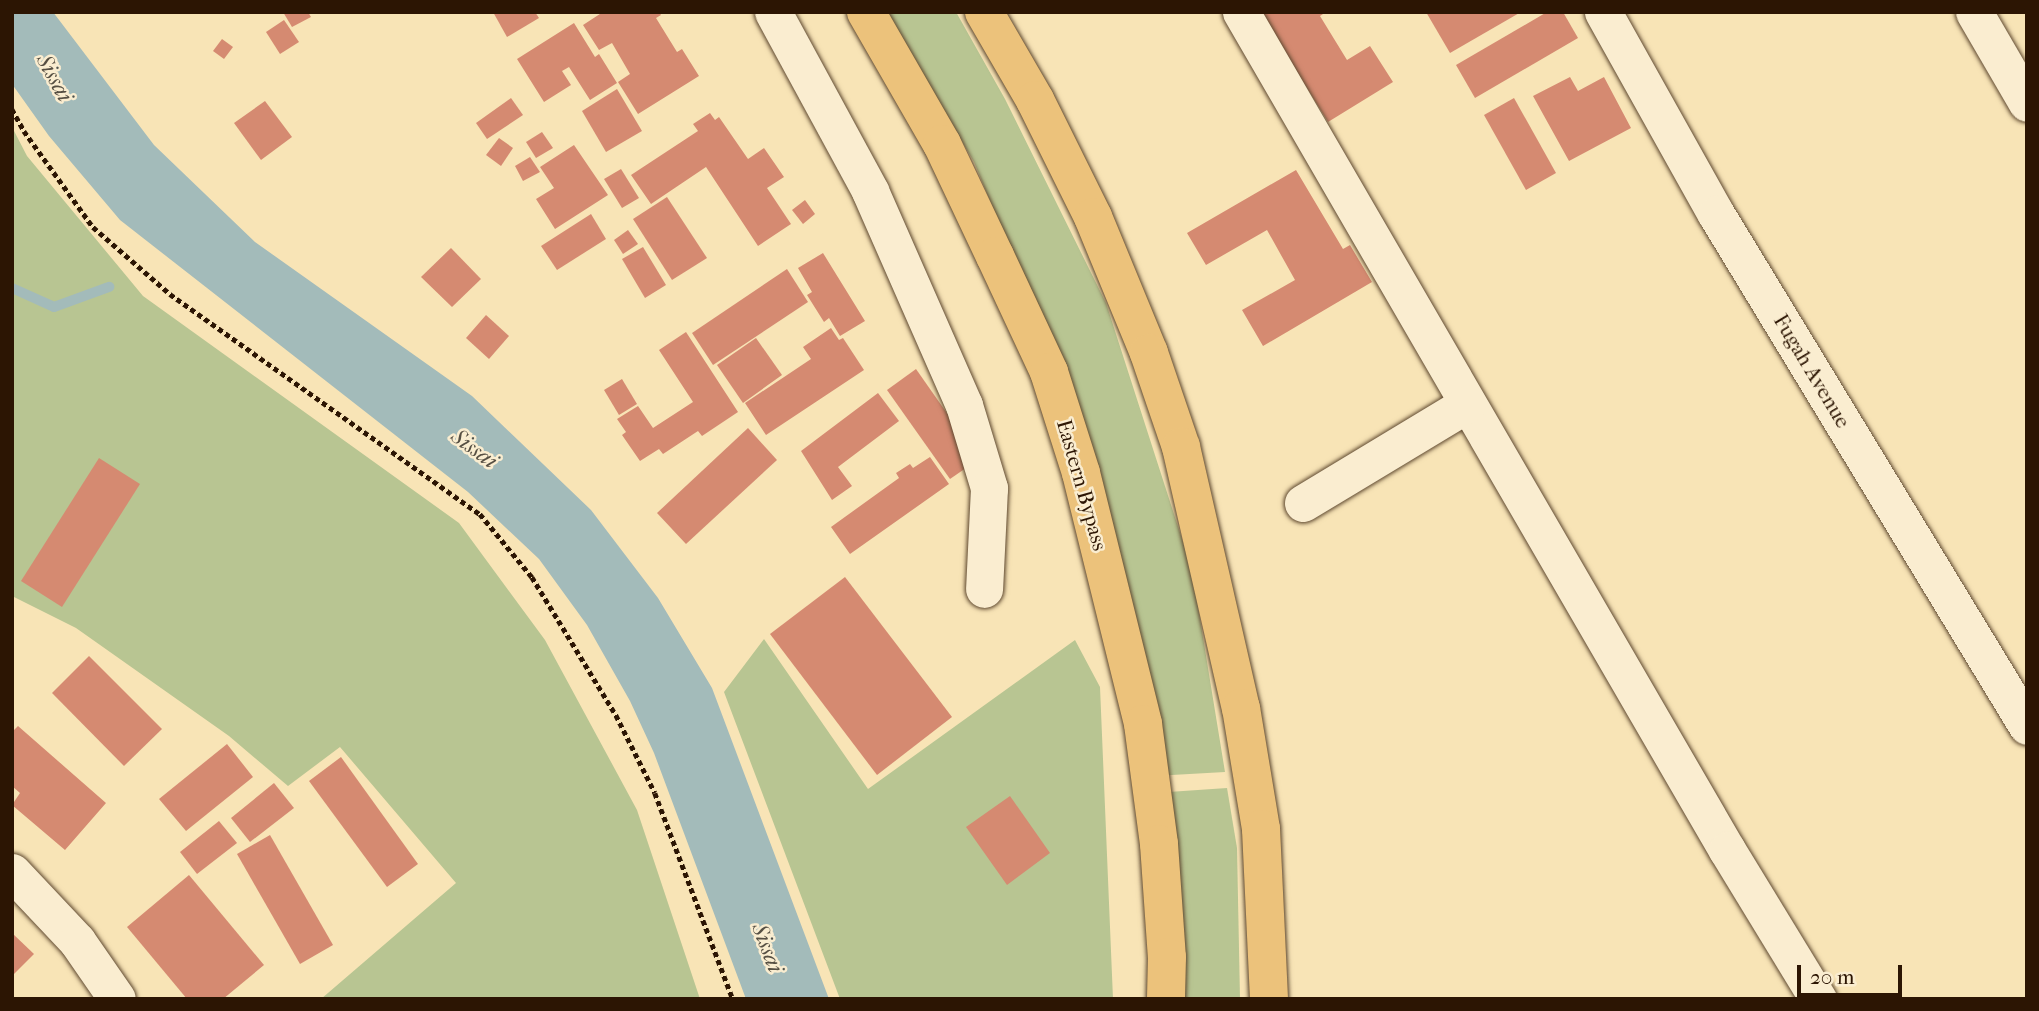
<!DOCTYPE html>
<html>
<head>
<meta charset="utf-8">
<style>
  body { margin:0 }
  #map { position:relative; width:2039px; height:1011px; overflow:hidden; background:#f8e4b6; font-family:"IM FELL French Canon",serif }
  div>[style] { position:absolute }
  .green>* { inset:0; background:#b8c592 }
  .water>* { inset:0; background:#a3bbba }
  .stream>* { height:10px; margin:-5px; padding:0 5px; transform-origin:5px; border-radius:5px; background:#a3bbba }
  .building>* { inset:0; background:#d58a71 }
  .path>* { height:4.5px; margin-top:-2.25px; transform-origin:0; background:repeating-linear-gradient(90deg,#2c1503 0 5px,transparent 0 8.5px) }
  .roads { filter:drop-shadow(0 0 2px #5f4930) drop-shadow(0 0 2px #5f4930) }
  .street>* { height:37px; margin:-18.5px; padding:0 18.5px; transform-origin:18.5px; border-radius:18.5px; background:#faedd0 }
  .highway>* { height:38px; margin:-19px; padding:0 19px; transform-origin:19px; border-radius:19px; background:#ecc27b }
  span { translate:-50% -50%; white-space:nowrap; text-align:center; line-height:1.15; -webkit-text-stroke:5px #faedd0; paint-order:stroke }
  .street-label { font-size:21px; color:#2c1503 }
  .water-label { font-size:23px; color:#564f43; font-style:italic }
  .frame { position:absolute; inset:0; border:14px solid #2c1503; pointer-events:none }
  .scale { position:absolute; left:1797px; top:965px; width:105px; height:32px; box-sizing:border-box; border:4px solid #2c1503; border-top:0; padding-left:9px; font-size:21px; line-height:24px; white-space:nowrap; color:#2c1503; -webkit-text-stroke:5px #faedd0; paint-order:stroke }
</style>
</head>
<body>
<div id="map">
  <div class="green">
    <i style="clip-path:polygon(886px 12px,956px 12px,1005px 99px,1106px 303px,1192px 570px,1225px 772px,1154px 776px,1054px 356px,974px 162px)"></i>
    <i style="clip-path:polygon(12px 127px,27px 156px,143px 296px,459px 523px,545px 640px,637px 810px,700px 999px,321px 999px,456px 883px,340px 747px,288px 786px,229px 736px,76px 628px,12px 596px)"></i>
    <i style="clip-path:polygon(764px 639px,868px 789px,1075px 640px,1100px 687px,1113px 999px,840px 999px,724px 692px)"></i>
    <i style="clip-path:polygon(1227px 788px,1237px 848px,1240px 999px,1165px 999px,1154px 793px)"></i>
  </div>
  <div class="water">
    <i style="clip-path:polygon(12px 12px,53px 12px,154px 145px,255px 242px,472px 396px,591px 510px,658px 598px,712px 688px,829px 999px,746px 999px,654px 753px,630px 701px,587px 625px,539px 559px,468px 492px,120px 220px,49px 136px,12px 84px)"></i>
  </div>
  <div class="stream">
    <i style="left:12px;top:288px;width:46px;rotate:24.3deg"></i>
    <i style="left:54px;top:307px;width:59px;rotate:-20deg"></i>
  </div>
  <div class="building">
    <i style="clip-path:polygon(283px 12px,308px 12px,311px 17px,292px 27px)"></i>
    <i style="clip-path:polygon(493px 12px,535px 12px,539px 18px,507px 37px)"></i>
    <i style="clip-path:polygon(603px 12px,659px 12px,661px 15px,656px 18px,677px 52px,682px 49px,699px 76px,638px 114px,618px 82px,630px 74px,612px 43px,599px 50px,583px 25px)"></i>
    <i style="clip-path:polygon(1260px 12px,1326px 12px,1320px 16px,1347px 60px,1370px 46px,1393px 82px,1328px 122px)"></i>
    <i style="clip-path:polygon(1426px 12px,1521px 12px,1450px 53px)"></i>
    <i style="clip-path:polygon(1547px 12px,1563px 12px,1578px 38px,1475px 98px,1456px 65px)"></i>
    <i style="clip-path:polygon(284px 20px,299px 42px,280px 54px,266px 32px)"></i>
    <i style="clip-path:polygon(574px 23px,595px 57px,599px 54px,617px 83px,590px 100px,569px 67px,562px 71px,571px 85px,544px 102px,517px 59px)"></i>
    <i style="clip-path:polygon(222px 39px,233px 47px,224px 59px,213px 51px)"></i>
    <i style="clip-path:polygon(1570px 77px,1578px 91px,1604px 77px,1631px 128px,1569px 161px,1533px 96px)"></i>
    <i style="clip-path:polygon(617px 89px,642px 131px,606px 152px,582px 111px)"></i>
    <i style="clip-path:polygon(511px 98px,523px 115px,487px 139px,476px 123px)"></i>
    <i style="clip-path:polygon(1514px 98px,1556px 173px,1526px 190px,1484px 115px)"></i>
    <i style="clip-path:polygon(265px 101px,292px 137px,261px 160px,234px 123px)"></i>
    <i style="clip-path:polygon(710px 113px,715px 120px,719px 117px,748px 159px,764px 148px,784px 177px,767px 188px,791px 224px,758px 246px,706px 167px,651px 204px,631px 175px,698px 131px,693px 124px)"></i>
    <i style="clip-path:polygon(542px 132px,553px 148px,536px 158px,526px 142px)"></i>
    <i style="clip-path:polygon(499px 138px,513px 148px,501px 166px,486px 155px)"></i>
    <i style="clip-path:polygon(574px 145px,608px 195px,555px 229px,536px 199px,554px 188px,540px 167px)"></i>
    <i style="clip-path:polygon(530px 157px,540px 172px,523px 181px,515px 166px)"></i>
    <i style="clip-path:polygon(621px 169px,639px 198px,622px 208px,604px 179px)"></i>
    <i style="clip-path:polygon(1296px 170px,1343px 249px,1350px 245px,1372px 282px,1263px 346px,1242px 310px,1295px 280px,1267px 230px,1206px 265px,1187px 233px)"></i>
    <i style="clip-path:polygon(667px 197px,707px 258px,672px 280px,633px 219px)"></i>
    <i style="clip-path:polygon(805px 200px,815px 214px,803px 224px,792px 210px)"></i>
    <i style="clip-path:polygon(591px 214px,606px 239px,557px 270px,541px 246px)"></i>
    <i style="clip-path:polygon(628px 230px,638px 244px,623px 254px,614px 240px)"></i>
    <i style="clip-path:polygon(643px 247px,666px 285px,645px 298px,622px 259px)"></i>
    <i style="clip-path:polygon(451px 248px,481px 279px,452px 307px,421px 277px)"></i>
    <i style="clip-path:polygon(823px 253px,865px 321px,840px 336px,829px 318px,824px 322px,807px 295px,812px 292px,798px 268px)"></i>
    <i style="clip-path:polygon(787px 269px,808px 302px,713px 365px,692px 333px)"></i>
    <i style="clip-path:polygon(486px 315px,509px 336px,489px 359px,466px 338px)"></i>
    <i style="clip-path:polygon(831px 328px,839px 340px,843px 338px,864px 370px,766px 435px,745px 403px,811px 359px,803px 347px)"></i>
    <i style="clip-path:polygon(686px 332px,738px 412px,702px 436px,698px 431px,663px 454px,659px 449px,640px 461px,622px 435px,626px 432px,617px 419px,638px 406px,653px 428px,693px 402px,659px 350px)"></i>
    <i style="clip-path:polygon(756px 338px,782px 375px,743px 403px,717px 365px)"></i>
    <i style="clip-path:polygon(916px 369px,979px 459px,950px 479px,887px 390px)"></i>
    <i style="clip-path:polygon(622px 379px,637px 404px,619px 415px,604px 390px)"></i>
    <i style="clip-path:polygon(878px 393px,899px 421px,838px 467px,852px 486px,832px 500px,801px 451px)"></i>
    <i style="clip-path:polygon(748px 428px,777px 460px,686px 544px,657px 513px)"></i>
    <i style="clip-path:polygon(930px 457px,949px 484px,850px 554px,831px 527px,899px 478px,896px 473px,910px 464px,913px 468px)"></i>
    <i style="clip-path:polygon(99px 458px,140px 484px,62px 607px,21px 581px)"></i>
    <i style="clip-path:polygon(845px 577px,952px 717px,877px 775px,770px 634px)"></i>
    <i style="clip-path:polygon(89px 656px,162px 729px,124px 766px,52px 693px)"></i>
    <i style="clip-path:polygon(18px 726px,106px 803px,65px 850px,12px 805px,20px 793px,12px 786px,12px 732px)"></i>
    <i style="clip-path:polygon(227px 744px,253px 777px,186px 831px,159px 799px)"></i>
    <i style="clip-path:polygon(341px 757px,418px 864px,387px 887px,309px 781px)"></i>
    <i style="clip-path:polygon(274px 783px,294px 808px,250px 842px,231px 818px)"></i>
    <i style="clip-path:polygon(1010px 796px,1050px 853px,1007px 885px,966px 827px)"></i>
    <i style="clip-path:polygon(219px 821px,237px 843px,197px 874px,180px 852px)"></i>
    <i style="clip-path:polygon(270px 835px,333px 945px,300px 964px,237px 854px)"></i>
    <i style="clip-path:polygon(189px 875px,264px 965px,223px 999px,187px 999px,127px 927px)"></i>
    <i style="clip-path:polygon(12px 933px,34px 954px,12px 976px)"></i>
  </div>
  <div class="path">
    <i style="left:12px;top:109px;width:25px;rotate:61deg"></i>
    <i style="left:24px;top:131px;width:118px;rotate:54.3deg"></i>
    <i style="left:93px;top:227px;width:102px;rotate:41deg"></i>
    <i style="left:170px;top:294px;width:380px;rotate:35.4deg"></i>
    <i style="left:480px;top:514px;width:82px;rotate:50.5deg"></i>
    <i style="left:532px;top:577px;width:162px;rotate:58.7deg"></i>
    <i style="left:616px;top:715px;width:87px;rotate:63.4deg"></i>
    <i style="left:655px;top:793px;width:220px;rotate:69.3deg"></i>
  </div>
  <div class="roads">
    <div class="street">
      <i style="left:773px;top:12px;width:204px;rotate:61.5deg"></i>
      <i style="left:870px;top:191px;width:234px;rotate:66.3deg"></i>
      <i style="left:964px;top:405px;width:87px;rotate:73.2deg"></i>
      <i style="left:989px;top:488px;width:101px;rotate:92.8deg"></i>
      <i style="left:1241px;top:12px;width:969px;rotate:59.89deg"></i>
      <i style="left:1727px;top:850px;width:175px;rotate:58.6deg"></i>
      <i style="left:1603px;top:12px;width:231px;rotate:60.8deg"></i>
      <i style="left:1716px;top:214px;width:599px;rotate:58.72deg"></i>
      <i style="left:1974px;top:12px;width:105px;rotate:59.8deg"></i>
      <i style="left:1303px;top:503px;width:192px;rotate:-31.1deg"></i>
      <i style="left:12px;top:872px;width:95px;rotate:46.7deg"></i>
      <i style="left:77px;top:941px;width:70px;rotate:55.4deg"></i>
    </div>
    <div class="highway">
      <i style="left:866px;top:12px;width:152px;rotate:60.1deg"></i>
      <i style="left:942px;top:144px;width:124px;rotate:64.7deg"></i>
      <i style="left:995px;top:256px;width:128px;rotate:65deg"></i>
      <i style="left:1049px;top:372px;width:106px;rotate:72.4deg"></i>
      <i style="left:1081px;top:473px;width:259px;rotate:76.1deg"></i>
      <i style="left:1143px;top:724px;width:121px;rotate:82.4deg"></i>
      <i style="left:1159px;top:844px;width:113px;rotate:86deg"></i>
      <i style="left:1167px;top:957px;width:42px;rotate:91.4deg"></i>
      <i style="left:984px;top:12px;width:102px;rotate:59.9deg"></i>
      <i style="left:1035px;top:100px;width:131px;rotate:63.6deg"></i>
      <i style="left:1093px;top:217px;width:147px;rotate:67.6deg"></i>
      <i style="left:1149px;top:353px;width:99px;rotate:71.2deg"></i>
      <i style="left:1181px;top:447px;width:268px;rotate:77.1deg"></i>
      <i style="left:1241px;top:708px;width:123px;rotate:80.6deg"></i>
      <i style="left:1261px;top:829px;width:170px;rotate:87.3deg"></i>
    </div>
  </div>
  <div class="street-label">
    <span style="left:1812px;top:371px;rotate:59deg">Fugah Avenue</span>
    <span style="left:1082px;top:485px;rotate:74deg">Eastern Bypass</span>
  </div>
  <div class="water-label">
    <span style="left:54px;top:78px;rotate:61deg">Sissai</span>
    <span style="left:474px;top:449px;rotate:36deg">Sissai</span>
    <span style="left:767px;top:948px;rotate:69deg">Sissai</span>
  </div>
  <div class="frame"></div>
  <div class="scale">20 m</div>
</div>
</body>
</html>
